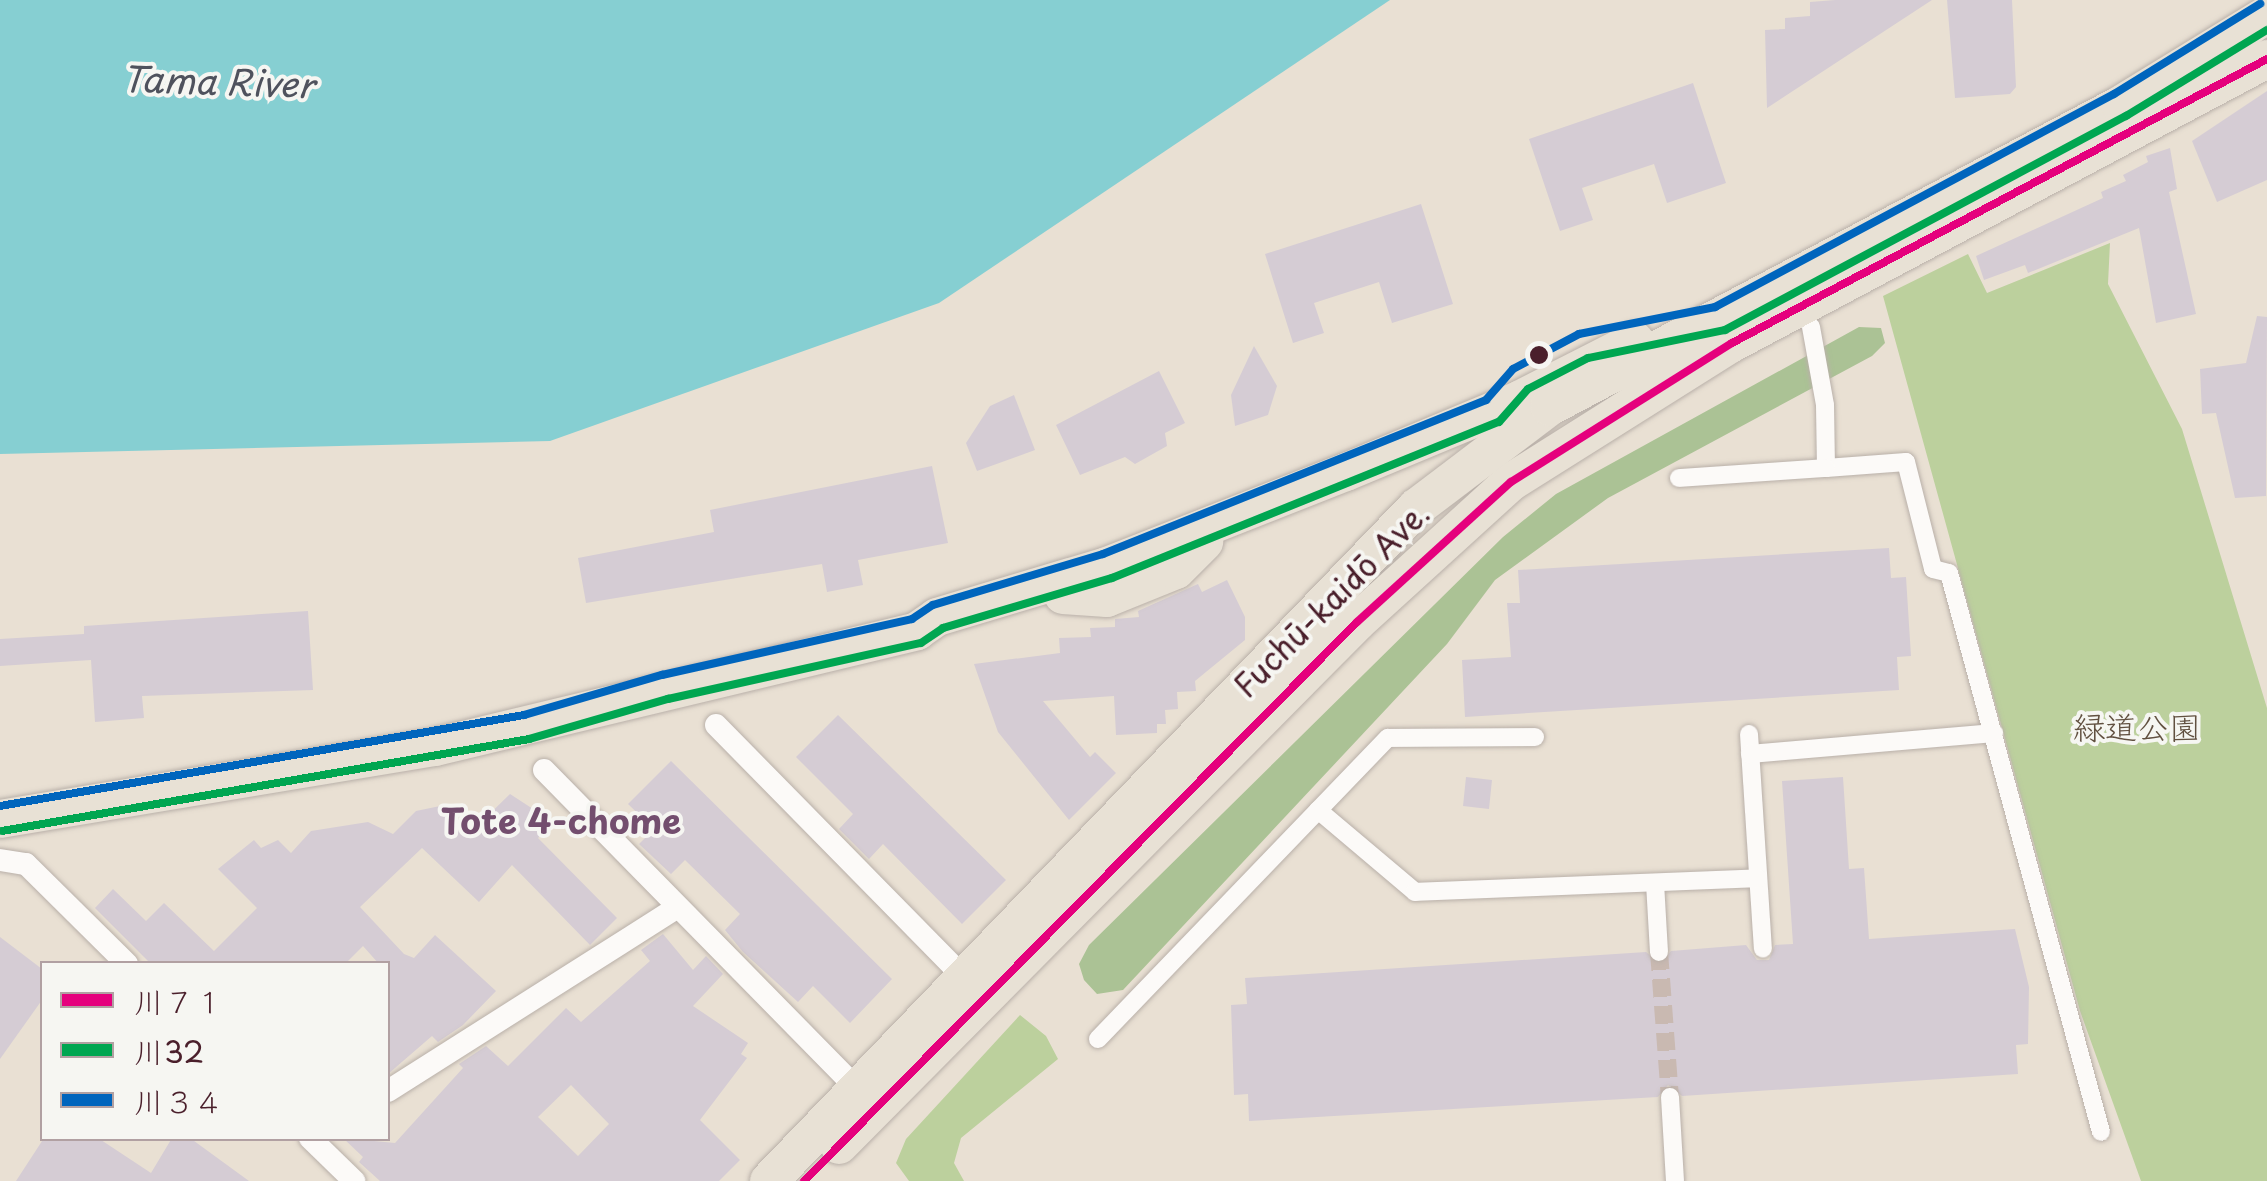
<!DOCTYPE html>
<html>
<head>
<meta charset="utf-8">
<style>
  body { margin:0 }
  #map { position:relative; width:2267px; height:1181px; overflow:hidden; background:#e9e0d3; font-family:"Playpen Sans","Klee One",sans-serif }
  div>[style] { position:absolute }
  .green>* { inset:0; background:#bcd09d }
  .forest>* { inset:0; background:#abc295 }
  .water>* { inset:0; background:#86cfd2 }
  .building>* { inset:0; background:#d5ccd4 }
  .pedestrian-tunnel>* { height:18px; margin-top:-9px; transform-origin:0; background:repeating-linear-gradient(90deg,#c9b9b1 0 18px,transparent 0 27px) }
  .roads { filter:drop-shadow(0 0 2px #b9b0a9) drop-shadow(0 0 2px #b9b0a9) }
  .pedestrian>* { height:18px; margin:-9px; padding:0 9px; transform-origin:9px; border-radius:9px; background:#fcfaf8 }
  .minor>* { height:22px; margin:-11px; padding:0 11px; transform-origin:11px; border-radius:11px; background:#fcfaf8 }
  .primary>* { height:38px; margin:-19px; padding:0 19px; transform-origin:19px; border-radius:19px; background:#e8e1d5 }
  .trunk>* { height:38px; margin:-19px; padding:0 19px; transform-origin:19px; border-radius:19px; background:#e8e1d5 }
  .bus-1>* { height:8px; margin:-4px; padding:0 4px; transform-origin:4px; border-radius:4px; background:#e5007d }
  .bus-2>* { height:8px; margin:-4px; padding:0 4px; transform-origin:4px; border-radius:4px; background:#00a651 }
  .bus-3>* { height:8px; margin:-4px; padding:0 4px; transform-origin:4px; border-radius:4px; background:#0065bd }
  .dots>* { width:28px; height:28px; translate:-50% -50%; box-sizing:border-box; border:5px solid #f6f6f2; border-radius:50% }
  span { translate:-50% -50%; white-space:nowrap; text-align:center; line-height:1.15; -webkit-text-stroke:8px #f6f6f2; paint-order:stroke }
  .street-label { font-size:32px; color:#4a1f2b }
  .park-label { font-size:32px; color:#615040 }
  .water-label { font-size:35px; color:#4f525d; font-style:italic }
  .neighbourhood-label { font-size:35px; color:#734e6e; font-weight:700 }
  .legend { position:absolute; left:40px; top:961px; width:350px; height:180px; box-sizing:border-box; background:#f6f6f2; border:2px solid #b1a0a2; margin:0; padding:12px 18px; list-style:none; font-size:30px; color:#4a1f2b }
  .legend li { display:flex; align-items:center; gap:20px; height:50px }
  .legend b { width:50px; border:2px solid #b1a0a2 }
</style>
</head>
<body>
<div id="map">
  <div class="green">
    <i style="clip-path:polygon(2110px 243px,2108px 284px,2182px 429px,2267px 708px,2267px 1181px,2141px 1181px,2080px 1011px,1883px 296px,1968px 254px,1987px 293px)"></i>
    <i style="clip-path:polygon(1020px 1015px,1046px 1036px,1058px 1059px,961px 1138px,954px 1163px,964px 1181px,909px 1181px,896px 1163px,906px 1139px)"></i>
  </div>
  <div class="forest">
    <i style="clip-path:polygon(1859px 327px,1881px 328px,1885px 343px,1872px 356px,1608px 498px,1495px 580px,1447px 644px,1123px 990px,1097px 994px,1084px 980px,1079px 964px,1089px 945px,1503px 537px,1556px 494px)"></i>
  </div>
  <div class="water">
    <i style="clip-path:polygon(0 0,1390px 0,939px 303px,550px 441px,0 454px)"></i>
  </div>
  <div class="building">
    <i style="clip-path:polygon(1835px 0,1932px 0,1767px 108px,1765px 30px,1785px 29px,1785px 18px,1810px 16px,1810px 2px)"></i>
    <i style="clip-path:polygon(1947px 0,2012px 0,2016px 87px,2010px 94px,1955px 98px)"></i>
    <i style="clip-path:polygon(1693px 83px,1726px 183px,1667px 203px,1654px 164px,1582px 188px,1593px 220px,1560px 231px,1529px 139px)"></i>
    <i style="clip-path:polygon(2267px 91px,2267px 180px,2217px 202px,2192px 141px)"></i>
    <i style="clip-path:polygon(2170px 148px,2177px 189px,2169px 192px,2196px 314px,2156px 323px,2139px 228px,2028px 273px,2025px 265px,1984px 280px,1976px 256px,2103px 198px,2101px 192px,2126px 181px,2123px 175px,2148px 162px,2146px 156px)"></i>
    <i style="clip-path:polygon(1421px 204px,1453px 304px,1392px 323px,1379px 282px,1314px 303px,1324px 333px,1293px 343px,1265px 254px)"></i>
    <i style="clip-path:polygon(2257px 316px,2267px 317px,2266px 496px,2235px 498px,2216px 413px,2202px 414px,2200px 369px,2246px 363px)"></i>
    <i style="clip-path:polygon(1254px 346px,1277px 386px,1268px 415px,1235px 426px,1231px 395px)"></i>
    <i style="clip-path:polygon(1159px 371px,1185px 423px,1165px 433px,1167px 446px,1135px 464px,1125px 457px,1080px 475px,1056px 425px)"></i>
    <i style="clip-path:polygon(1014px 395px,1035px 450px,977px 471px,966px 443px,990px 406px)"></i>
    <i style="clip-path:polygon(932px 466px,948px 543px,858px 560px,863px 585px,827px 592px,822px 564px,586px 603px,578px 558px,714px 532px,710px 510px)"></i>
    <i style="clip-path:polygon(1889px 548px,1891px 578px,1906px 577px,1911px 656px,1897px 657px,1899px 690px,1465px 717px,1462px 660px,1511px 657px,1507px 603px,1520px 603px,1518px 570px)"></i>
    <i style="clip-path:polygon(1227px 580px,1245px 617px,1245px 640px,1195px 681px,1196px 691px,1177px 692px,1178px 709px,1165px 710px,1166px 724px,1157px 724px,1157px 733px,1116px 735px,1114px 696px,1043px 701px,1090px 757px,1095px 752px,1116px 773px,1069px 820px,998px 732px,974px 664px,1060px 653px,1059px 638px,1091px 637px,1090px 628px,1115px 627px,1115px 619px,1139px 617px,1138px 611px,1198px 584px,1202px 592px)"></i>
    <i style="clip-path:polygon(308px 611px,313px 690px,142px 696px,144px 718px,95px 722px,91px 660px,0 666px,0 639px,84px 634px,84px 626px)"></i>
    <i style="clip-path:polygon(838px 715px,1006px 880px,962px 924px,883px 844px,869px 859px,839px 829px,853px 814px,796px 757px)"></i>
    <i style="clip-path:polygon(671px 761px,892px 979px,850px 1023px,813px 986px,798px 1002px,743px 952px,725px 930px,740px 914px,685px 860px,671px 874px,639px 844px,654px 829px,628px 804px)"></i>
    <i style="clip-path:polygon(1466px 777px,1492px 780px,1489px 809px,1463px 806px)"></i>
    <i style="clip-path:polygon(1843px 777px,1849px 869px,1864px 868px,1869px 939px,2015px 929px,2029px 987px,2028px 1044px,2016px 1045px,2018px 1074px,1682px 1096px,1668px 1085px,1658px 1097px,1249px 1121px,1248px 1094px,1234px 1095px,1231px 1005px,1247px 1004px,1245px 978px,1646px 952px,1661px 964px,1671px 951px,1746px 945px,1757px 960px,1769px 960px,1775px 945px,1793px 944px,1782px 781px)"></i>
    <i style="clip-path:polygon(510px 794px,553px 822px,538px 838px,617px 918px,590px 945px,512px 865px,479px 902px,422px 848px,360px 907px,404px 954px,414px 958px,435px 935px,496px 991px,463px 1025px,438px 1042px,432px 1036px,388px 1074px,388px 964px,379px 964px,363px 946px,345px 964px,151px 964px,95px 908px,113px 889px,146px 921px,164px 903px,214px 951px,257px 908px,218px 869px,254px 840px,261px 848px,278px 840px,291px 853px,311px 831px,368px 822px,393px 834px,416px 811px,445px 805px,471px 832px)"></i>
    <i style="clip-path:polygon(evenodd,663px 934px,693px 970px,706px 956px,723px 974px,693px 1006px,748px 1043px,741px 1054px,747px 1058px,700px 1120px,740px 1160px,719px 1181px,380px 1181px,359px 1162px,363px 1157px,343px 1138px,395px 1143px,463px 1068px,459px 1064px,486px 1046px,508px 1066px,566px 1008px,581px 1022px,650px 961px,641px 950px,663px 934px,571px 1085px,609px 1124px,578px 1156px,538px 1117px,571px 1085px)"></i>
    <i style="clip-path:polygon(0 937px,42px 969px,42px 1000px,0 1059px)"></i>
    <i style="clip-path:polygon(44px 1138px,98px 1138px,151px 1173px,172px 1138px,190px 1138px,249px 1181px,16px 1181px)"></i>
  </div>
  <div class="pedestrian-tunnel">
    <i style="left:1659px;top:952px;width:145px;rotate:85.7deg"></i>
  </div>
  <div class="roads">
    <div class="pedestrian">
      <i style="left:1811px;top:327px;width:79px;rotate:79.8deg"></i>
      <i style="left:1825px;top:405px;width:63px;rotate:89.1deg"></i>
      <i style="left:1826px;top:468px;width:80px;rotate:-4.3deg"></i>
      <i style="left:1906px;top:462px;width:110px;rotate:75.8deg"></i>
      <i style="left:1933px;top:569px;width:16px;rotate:14deg"></i>
      <i style="left:1949px;top:573px;width:579px;rotate:74.79deg"></i>
      <i style="left:1679px;top:478px;width:147px;rotate:-3.9deg"></i>
      <i style="left:1749px;top:734px;width:215px;rotate:86.3deg"></i>
      <i style="left:1750px;top:754px;width:245px;rotate:-4.9deg"></i>
      <i style="left:1318px;top:810px;width:127px;rotate:40.2deg"></i>
      <i style="left:1415px;top:892px;width:343px;rotate:-2.3deg"></i>
      <i style="left:1655px;top:883px;width:69px;rotate:86.7deg"></i>
      <i style="left:1098px;top:1039px;width:418px;rotate:-46.1deg"></i>
      <i style="left:1388px;top:738px;width:147px;rotate:-0.4deg"></i>
      <i style="left:1670px;top:1097px;width:84px;rotate:86.6deg"></i>
    </div>
    <div class="minor">
      <i style="left:716px;top:725px;width:354px;rotate:45.5deg"></i>
      <i style="left:544px;top:770px;width:457px;rotate:45.5deg"></i>
      <i style="left:0;top:860px;width:26px;rotate:9deg"></i>
      <i style="left:26px;top:864px;width:142px;rotate:44.7deg"></i>
      <i style="left:388px;top:1091px;width:340px;rotate:-32.4deg"></i>
      <i style="left:310px;top:1138px;width:62px;rotate:44.3deg"></i>
    </div>
    <div class="primary">
      <i style="left:1063px;top:595px;width:44px;rotate:3.9deg"></i>
      <i style="left:1107px;top:598px;width:74px;rotate:-22.1deg"></i>
      <i style="left:1176px;top:570px;width:40px;rotate:-45deg"></i>
      <i style="left:0;top:819px;width:441px;rotate:-9.4deg"></i>
      <i style="left:435px;top:747px;width:496px;rotate:-13.5deg"></i>
      <i style="left:917px;top:631px;width:24px;rotate:-35deg"></i>
      <i style="left:937px;top:617px;width:177px;rotate:-16.7deg"></i>
      <i style="left:1107px;top:566px;width:257px;rotate:-21.5deg"></i>
      <i style="left:1346px;top:472px;width:190px;rotate:-22.6deg"></i>
      <i style="left:1521px;top:399px;width:128px;rotate:-27deg"></i>
    </div>
    <div class="trunk">
      <i style="left:839px;top:1145px;width:736px;rotate:-45.28deg"></i>
      <i style="left:1357px;top:622px;width:208px;rotate:-42.3deg"></i>
      <i style="left:1511px;top:482px;width:261px;rotate:-32.2deg"></i>
      <i style="left:1732px;top:343px;width:606px;rotate:-27.96deg"></i>
      <i style="left:769px;top:1181px;width:934px;rotate:-46.13deg"></i>
      <i style="left:1416px;top:508px;width:167px;rotate:-37.2deg"></i>
      <i style="left:1549px;top:407px;width:646px;rotate:-27.87deg"></i>
      <i style="left:2120px;top:105px;width:172px;rotate:-31.5deg"></i>
    </div>
  </div>
  <div class="bus-1">
    <i style="left:804px;top:1181px;width:786px;rotate:-45.31deg"></i>
    <i style="left:1357px;top:622px;width:208px;rotate:-42.3deg"></i>
    <i style="left:1511px;top:482px;width:261px;rotate:-32.2deg"></i>
    <i style="left:1732px;top:343px;width:606px;rotate:-27.96deg"></i>
  </div>
  <div class="bus-2">
    <i style="left:2px;top:831px;width:535px;rotate:-9.9deg"></i>
    <i style="left:529px;top:739px;width:145px;rotate:-16.1deg"></i>
    <i style="left:668px;top:699px;width:259px;rotate:-12.5deg"></i>
    <i style="left:921px;top:643px;width:27px;rotate:-34deg"></i>
    <i style="left:943px;top:628px;width:176px;rotate:-16.5deg"></i>
    <i style="left:1112px;top:578px;width:417px;rotate:-22deg"></i>
    <i style="left:1499px;top:422px;width:44px;rotate:-48.7deg"></i>
    <i style="left:1528px;top:389px;width:68px;rotate:-27.3deg"></i>
    <i style="left:1588px;top:358px;width:140px;rotate:-11.6deg"></i>
    <i style="left:1725px;top:330px;width:455px;rotate:-28.1deg"></i>
    <i style="left:2126px;top:116px;width:165px;rotate:-31.4deg"></i>
  </div>
  <div class="bus-3">
    <i style="left:0;top:806px;width:532px;rotate:-9.85deg"></i>
    <i style="left:524px;top:715px;width:144px;rotate:-16.2deg"></i>
    <i style="left:662px;top:675px;width:256px;rotate:-12.6deg"></i>
    <i style="left:912px;top:619px;width:25px;rotate:-34deg"></i>
    <i style="left:933px;top:605px;width:177px;rotate:-16.7deg"></i>
    <i style="left:1103px;top:554px;width:413px;rotate:-21.9deg"></i>
    <i style="left:1486px;top:400px;width:41px;rotate:-48.9deg"></i>
    <i style="left:1513px;top:369px;width:75px;rotate:-27.9deg"></i>
    <i style="left:1579px;top:334px;width:139px;rotate:-11.2deg"></i>
    <i style="left:1715px;top:307px;width:452px;rotate:-28.1deg"></i>
    <i style="left:2114px;top:94px;width:172px;rotate:-31.7deg"></i>
  </div>
  <div class="dots">
    <i style="left:1539px;top:355px;background:#4a1f2b"></i>
  </div>
  <div class="street-label">
    <span style="left:1331px;top:599px;rotate:-45deg">Fuchū-kaidō Ave.</span>
  </div>
  <div class="park-label">
    <span style="left:2137px;top:726px">緑道公園</span>
  </div>
  <div class="water-label">
    <span style="left:218px;top:81px;rotate:2deg">Tama River</span>
  </div>
  <div class="neighbourhood-label">
    <span style="left:561px;top:820px">Tote 4-chome</span>
  </div>
  <ul class="legend">
  <li><b style="height:12px;background:#e5007d"></b>川７１</li>
  <li><b style="height:12px;background:#00a651"></b>川32</li>
  <li><b style="height:12px;background:#0065bd"></b>川３４</li>
  </ul>
</div>
</body>
</html>
